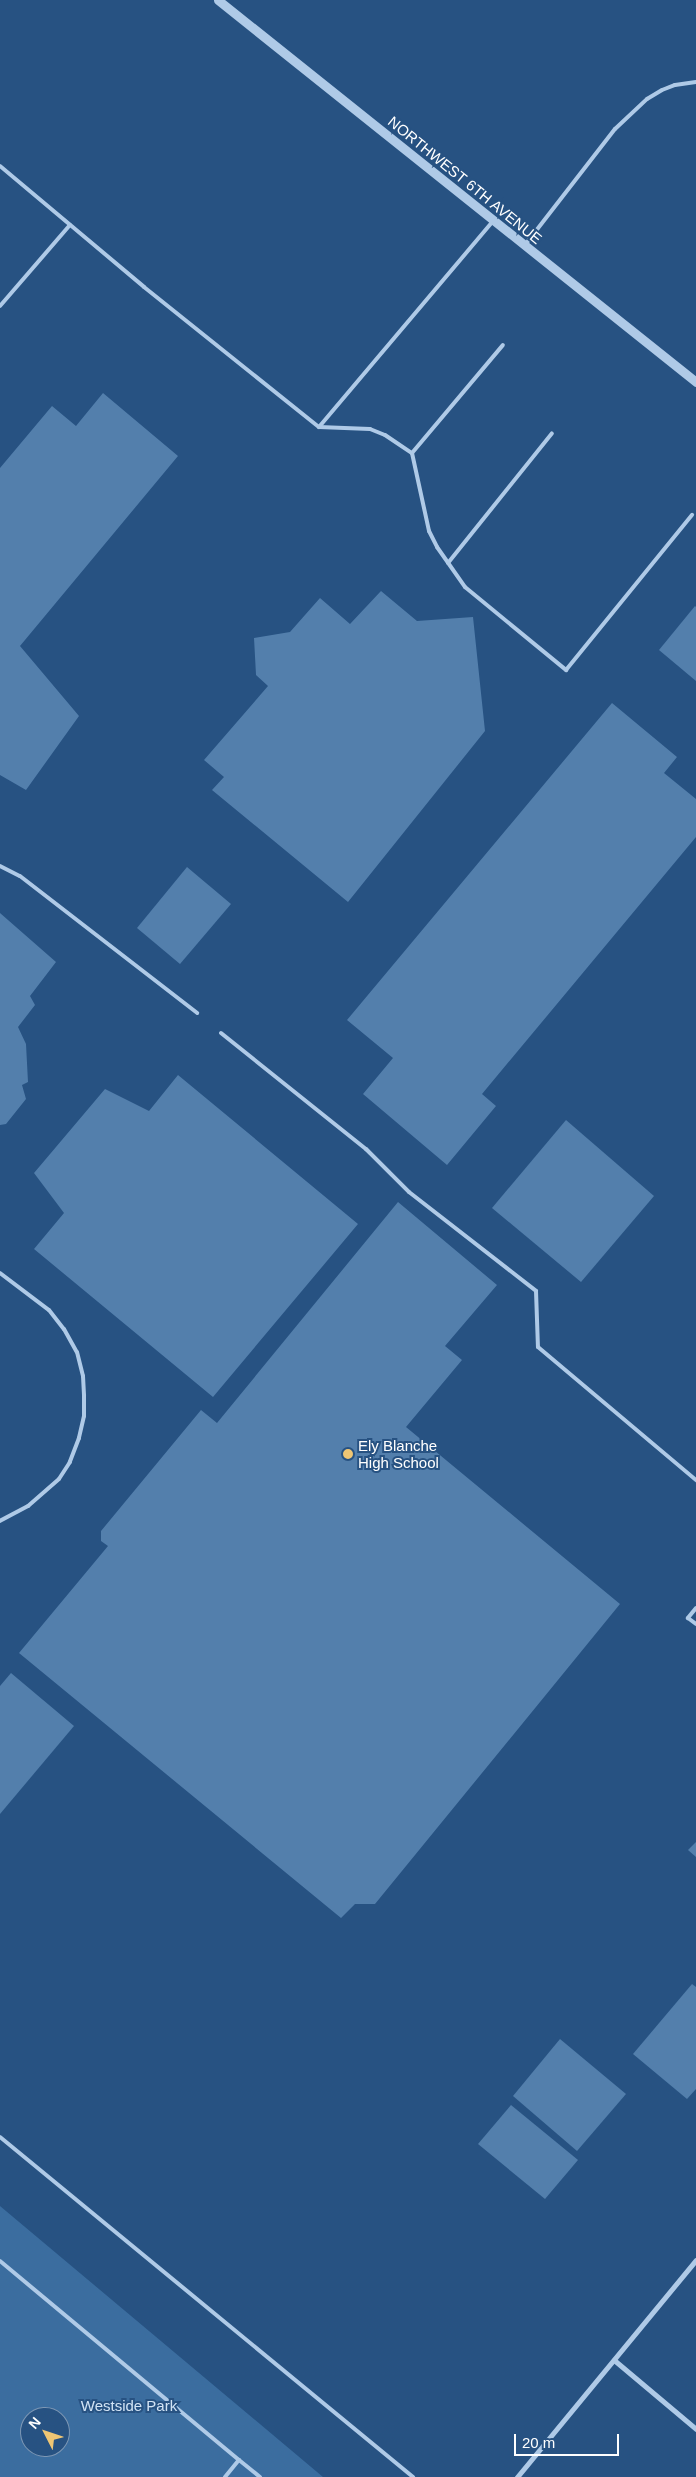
<!DOCTYPE html>
<html>
<head>
<meta charset="utf-8">
<style>
  body { margin:0 }
  #map { position:relative; width:696px; height:2477px; overflow:hidden; background:#275282; font-family:Arial,sans-serif }
  div>[style] { position:absolute }
  .green>* { inset:0; background:#3b6d9f }
  .building>* { inset:0; background:#537fac }
  .service>* { height:4px; margin:-2px; padding:0 2px; transform-origin:2px; border-radius:2px; background:#afcae7 }
  .minor>* { height:5px; margin:-2.5px; padding:0 2.5px; transform-origin:2.5px; border-radius:2.5px; background:#afcae7 }
  .tertiary>* { height:9px; margin:-4.5px; padding:0 4.5px; transform-origin:4.5px; border-radius:4.5px; background:#afcae7 }
  .dots>* { width:14px; height:14px; translate:-50% -50%; box-sizing:border-box; border:2px solid #275282; border-radius:50% }
  span { translate:-50% -50%; white-space:nowrap; text-align:center; line-height:1.15; -webkit-text-stroke:4px #275282; paint-order:stroke }
  .street-label { font-size:15px; color:#fff }
  .poi-label { font-size:15px; color:#fff }
  .left { translate:0 -50%; text-align:left }
  .park-label { font-size:15px; color:#d2e4f5 }
  .north { position:absolute; left:20px; top:2407px; width:50px; height:50px; box-sizing:border-box; background:#275282; border:1px solid #7d97b4; border-radius:50%; rotate:311deg; font-size:14px; font-weight:700; line-height:20px; text-align:center; color:#fff }
  .north::after { content:''; display:block; margin:auto; width:18px; height:22px; background:#efc674; clip-path:polygon(50% 0,100% 100%,50% 72%,0 100%) }
  .scale { position:absolute; left:514px; top:2434px; width:105px; height:22px; box-sizing:border-box; border:2px solid #fff; border-top:0; padding-left:6px; font-size:15px; line-height:18px; white-space:nowrap; color:#fff; -webkit-text-stroke:4px #275282; paint-order:stroke }
</style>
</head>
<body>
<div id="map">
  <div class="green">
    <i style="clip-path:polygon(evenodd,0 2206px,323px 2477px,0 2477px,0 2206px,30px 2417px,60px 2417px,60px 2447px,30px 2447px,30px 2417px)"></i>
  </div>
  <div class="building">
    <i style="clip-path:polygon(103px 393px,178px 456px,20px 646px,79px 716px,26px 790px,0 775px,0 468px,52px 406px,76px 426px)"></i>
    <i style="clip-path:polygon(381px 591px,417px 621px,473px 617px,485px 731px,348px 902px,212px 790px,224px 777px,204px 760px,268px 686px,256px 675px,254px 638px,290px 632px,320px 598px,350px 624px)"></i>
    <i style="clip-path:polygon(695px 606px,696px 607px,696px 681px,659px 650px)"></i>
    <i style="clip-path:polygon(612px 703px,677px 757px,664px 773px,696px 799px,696px 837px,482px 1094px,496px 1106px,447px 1165px,363px 1094px,393px 1058px,347px 1020px)"></i>
    <i style="clip-path:polygon(187px 867px,231px 904px,180px 964px,137px 928px)"></i>
    <i style="clip-path:polygon(0 913px,56px 962px,30px 996px,35px 1005px,18px 1027px,26px 1044px,28px 1082px,22px 1085px,26px 1099px,6px 1124px,0 1125px)"></i>
    <i style="clip-path:polygon(178px 1075px,358px 1224px,213px 1397px,34px 1249px,64px 1213px,34px 1173px,105px 1089px,149px 1111px)"></i>
    <i style="clip-path:polygon(566px 1120px,654px 1196px,581px 1282px,492px 1208px)"></i>
    <i style="clip-path:polygon(398px 1202px,497px 1285px,445px 1346px,462px 1360px,406px 1427px,620px 1604px,375px 1904px,355px 1904px,341px 1918px,19px 1653px,108px 1546px,101px 1541px,101px 1531px,201px 1410px,217px 1423px)"></i>
    <i style="clip-path:polygon(11px 1673px,74px 1726px,0 1814px,0 1686px)"></i>
    <i style="clip-path:polygon(696px 1842px,696px 1857px,688px 1850px)"></i>
    <i style="clip-path:polygon(692px 1984px,696px 1987px,696px 2089px,687px 2099px,633px 2054px)"></i>
    <i style="clip-path:polygon(560px 2039px,626px 2094px,577px 2151px,513px 2096px)"></i>
    <i style="clip-path:polygon(511px 2105px,578px 2160px,545px 2199px,478px 2144px)"></i>
  </div>
  <div class="service">
    <i style="left:0;top:166px;width:188px;rotate:40deg"></i>
    <i style="left:144px;top:287px;width:224px;rotate:38.7deg"></i>
    <i style="left:319px;top:427px;width:51px;rotate:2.2deg"></i>
    <i style="left:370px;top:429px;width:16px;rotate:22deg"></i>
    <i style="left:385px;top:435px;width:32px;rotate:34deg"></i>
    <i style="left:412px;top:453px;width:141px;rotate:-49.9deg"></i>
    <i style="left:525px;top:245px;width:147px;rotate:-52.2deg"></i>
    <i style="left:615px;top:129px;width:44px;rotate:-43.2deg"></i>
    <i style="left:647px;top:99px;width:17px;rotate:-31deg"></i>
    <i style="left:662px;top:90px;width:14px;rotate:-21deg"></i>
    <i style="left:675px;top:85px;width:21px;rotate:-8deg"></i>
    <i style="left:0;top:306px;width:107px;rotate:-49.2deg"></i>
    <i style="left:319px;top:427px;width:270px;rotate:-49.8deg"></i>
    <i style="left:412px;top:453px;width:80px;rotate:77.7deg"></i>
    <i style="left:429px;top:531px;width:18px;rotate:63deg"></i>
    <i style="left:437px;top:547px;width:49px;rotate:55deg"></i>
    <i style="left:465px;top:587px;width:131px;rotate:39.4deg"></i>
    <i style="left:566px;top:670px;width:200px;rotate:-50.9deg"></i>
    <i style="left:448px;top:563px;width:166px;rotate:-51.3deg"></i>
    <i style="left:0;top:866px;width:22px;rotate:27deg"></i>
    <i style="left:20px;top:876px;width:224px;rotate:37.7deg"></i>
    <i style="left:221px;top:1033px;width:186px;rotate:38.7deg"></i>
    <i style="left:366px;top:1149px;width:61px;rotate:45deg"></i>
    <i style="left:409px;top:1192px;width:161px;rotate:37.9deg"></i>
    <i style="left:536px;top:1291px;width:56px;rotate:88deg"></i>
    <i style="left:538px;top:1347px;width:207px;rotate:40.1deg"></i>
    <i style="left:0;top:1273px;width:61px;rotate:37.1deg"></i>
    <i style="left:49px;top:1310px;width:24px;rotate:52deg"></i>
    <i style="left:64px;top:1329px;width:26px;rotate:61deg"></i>
    <i style="left:77px;top:1352px;width:25px;rotate:76deg"></i>
    <i style="left:83px;top:1376px;width:20px;rotate:87deg"></i>
    <i style="left:84px;top:1396px;width:20px;rotate:90deg"></i>
    <i style="left:84px;top:1416px;width:23px;rotate:103deg"></i>
    <i style="left:79px;top:1438px;width:26px;rotate:111deg"></i>
    <i style="left:70px;top:1462px;width:20px;rotate:123deg"></i>
    <i style="left:59px;top:1479px;width:41px;rotate:138.9deg"></i>
    <i style="left:28px;top:1506px;width:32px;rotate:152deg"></i>
    <i style="left:696px;top:1608px;width:13px;rotate:129deg"></i>
    <i style="left:688px;top:1618px;width:10px;rotate:37deg"></i>
    <i style="left:0;top:2137px;width:535px;rotate:39.46deg"></i>
    <i style="left:0;top:2261px;width:311px;rotate:39.8deg"></i>
    <i style="left:225px;top:2477px;width:22px;rotate:-51deg"></i>
    <i style="left:239px;top:2460px;width:27px;rotate:39deg"></i>
  </div>
  <div class="minor">
    <i style="left:614px;top:2360px;width:107px;rotate:40.1deg"></i>
    <i style="left:517px;top:2477px;width:281px;rotate:-50.5deg"></i>
  </div>
  <div class="tertiary">
    <i style="left:218px;top:0;width:612px;rotate:38.63deg"></i>
  </div>
  <div class="dots">
    <i style="left:348px;top:1454px;background:#efc674"></i>
  </div>
  <div class="street-label">
    <span style="left:465px;top:180px;rotate:39deg">NORTHWEST 6TH AVENUE</span>
  </div>
  <div class="poi-label">
    <span class="left" style="left:358px;top:1454px">Ely Blanche<br>High School</span>
  </div>
  <div class="park-label">
    <span style="left:129px;top:2406px">Westside Park</span>
  </div>
  <div class="north">N</div>
  <div class="scale">20 m</div>
</div>
</body>
</html>
